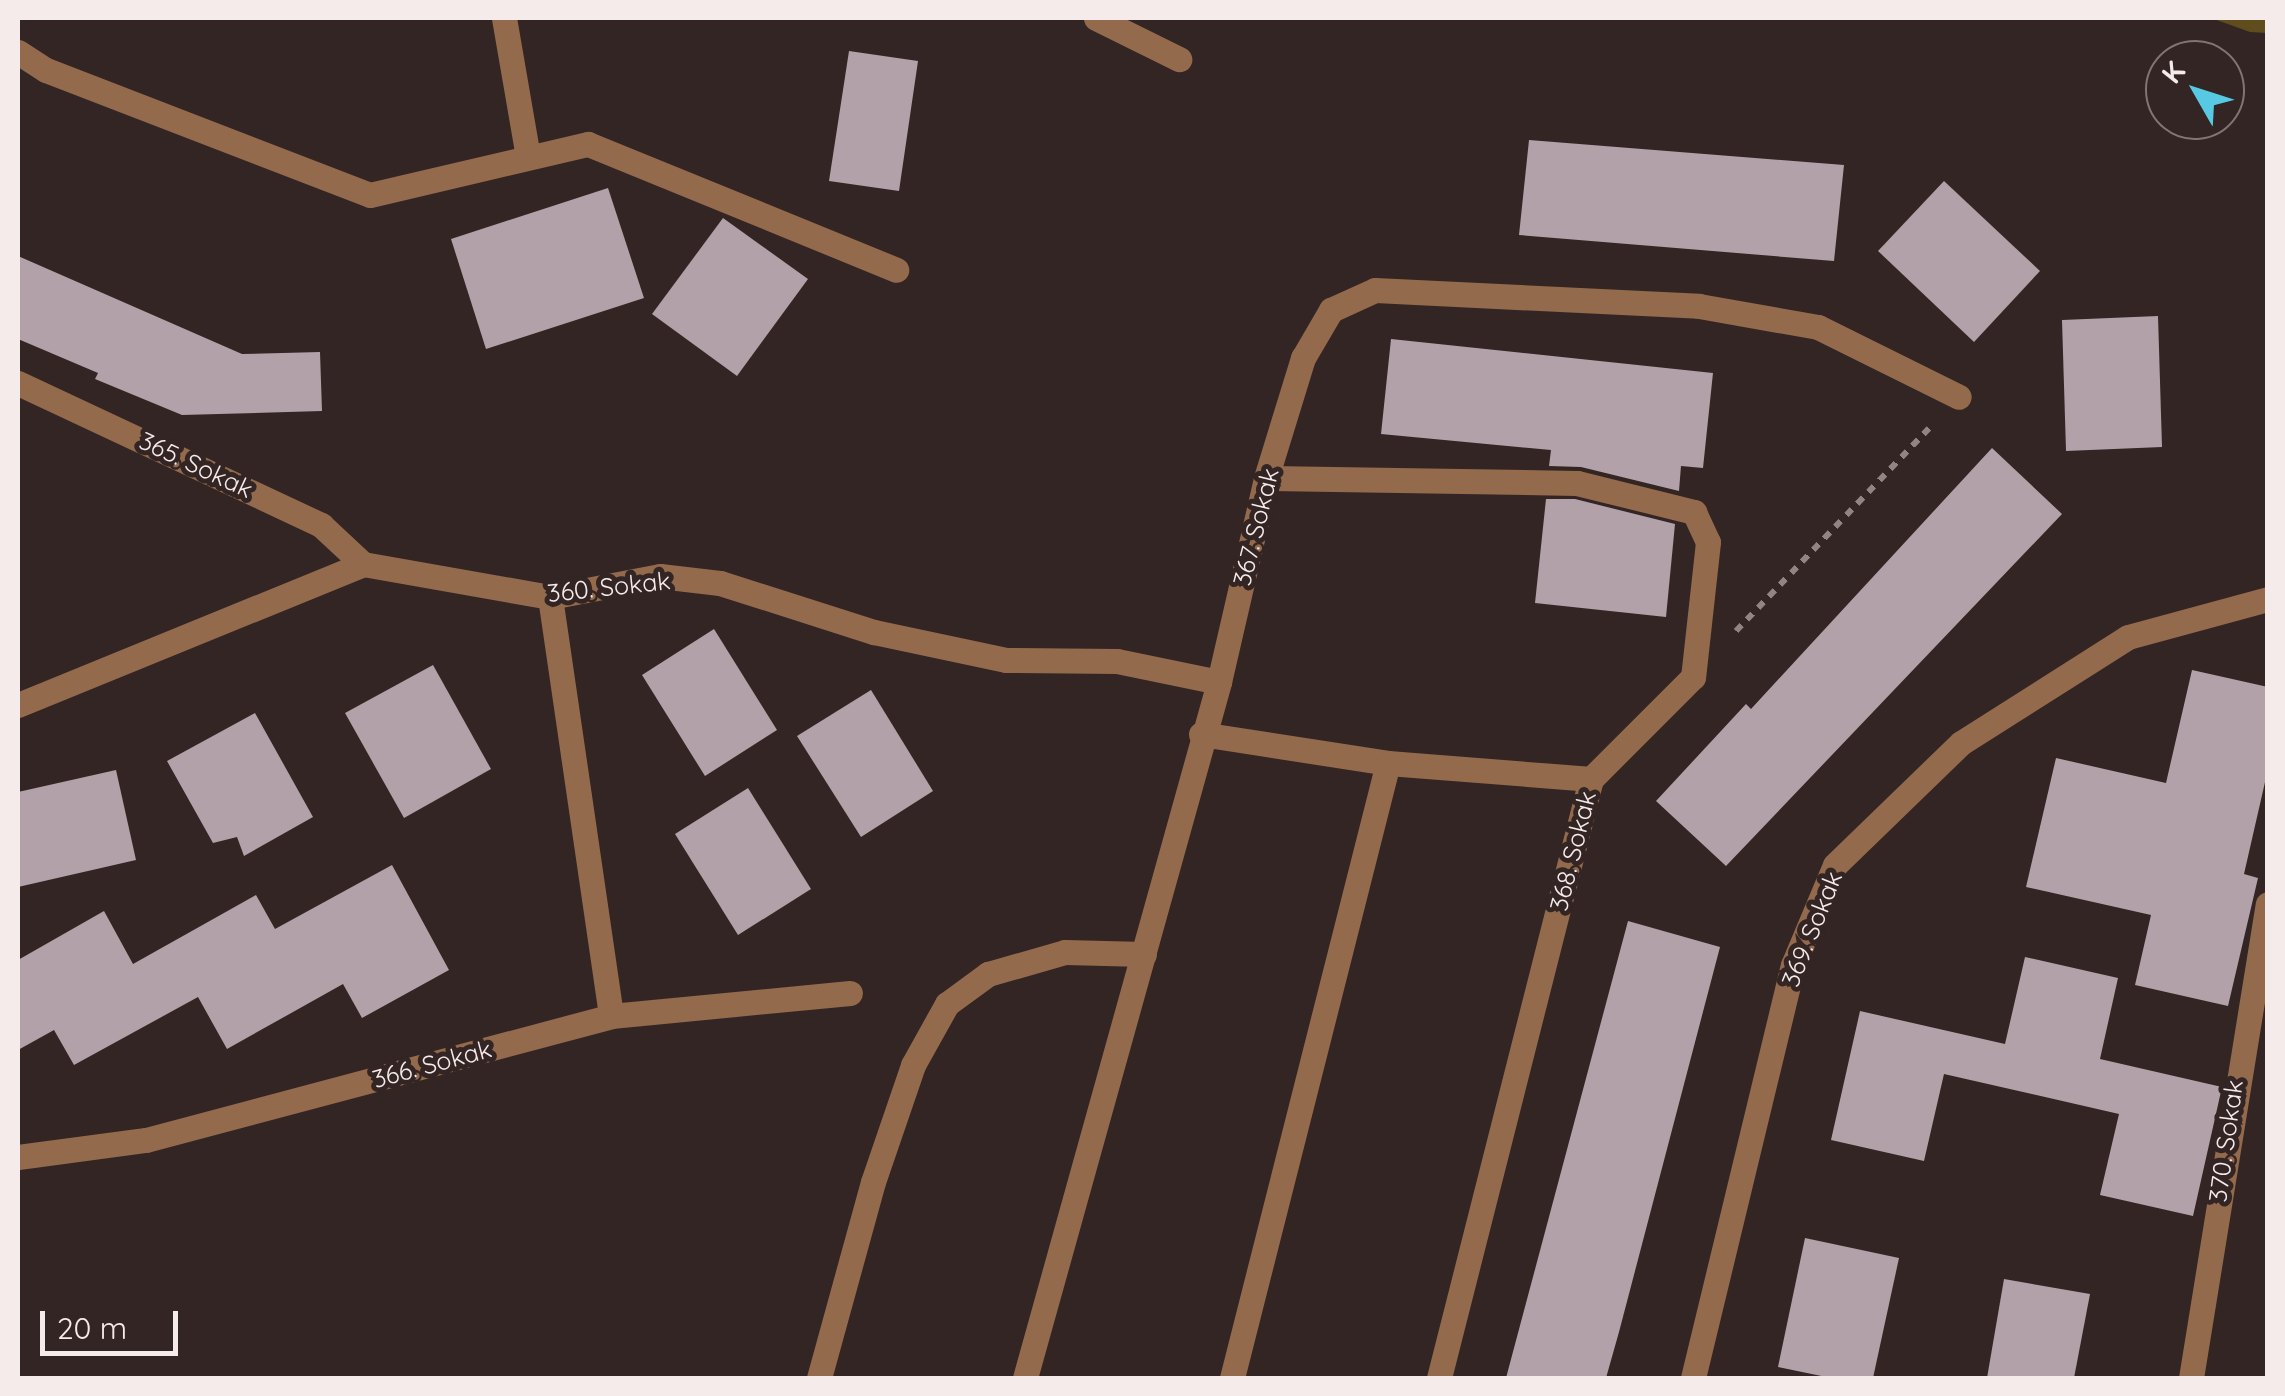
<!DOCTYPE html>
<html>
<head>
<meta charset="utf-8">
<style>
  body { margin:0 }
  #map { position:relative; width:2285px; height:1396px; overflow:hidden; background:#332524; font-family:Quicksand,sans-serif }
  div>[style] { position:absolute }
  .green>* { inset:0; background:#5f4d1d }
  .building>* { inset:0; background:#b2a1a9 }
  .path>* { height:6px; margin-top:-3px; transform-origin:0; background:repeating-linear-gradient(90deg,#918584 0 8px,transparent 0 16px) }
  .minor>* { height:25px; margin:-12.5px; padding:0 12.5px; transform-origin:12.5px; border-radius:12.5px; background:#946a4c }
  span { translate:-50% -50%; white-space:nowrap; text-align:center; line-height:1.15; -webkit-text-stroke:10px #332524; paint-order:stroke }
  .street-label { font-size:25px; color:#f5ebea }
  .frame { position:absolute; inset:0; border:20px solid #f5ebea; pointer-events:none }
  .north { position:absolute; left:2145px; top:40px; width:100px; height:100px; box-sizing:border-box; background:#332524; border:2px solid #817473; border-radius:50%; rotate:309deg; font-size:28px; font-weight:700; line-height:40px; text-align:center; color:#f5ebea }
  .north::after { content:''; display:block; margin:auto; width:35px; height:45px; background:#58c9e3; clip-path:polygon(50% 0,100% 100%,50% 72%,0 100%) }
  .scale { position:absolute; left:40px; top:1311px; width:138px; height:45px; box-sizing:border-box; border:5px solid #f5ebea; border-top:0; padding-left:12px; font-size:30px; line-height:35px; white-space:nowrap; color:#f5ebea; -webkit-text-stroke:8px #332524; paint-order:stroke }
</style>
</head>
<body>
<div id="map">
  <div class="green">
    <i style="clip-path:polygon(2211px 18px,2267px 18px,2267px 33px,2250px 32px)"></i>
  </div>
  <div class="building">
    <i style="clip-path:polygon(849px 51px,918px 61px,899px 191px,829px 181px)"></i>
    <i style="clip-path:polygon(1529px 140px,1844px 165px,1834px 261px,1519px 235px)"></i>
    <i style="clip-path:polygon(1944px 181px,2040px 271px,1974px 342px,1878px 251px)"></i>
    <i style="clip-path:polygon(608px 188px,644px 298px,486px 349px,451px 239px)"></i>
    <i style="clip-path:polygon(723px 218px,808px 279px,737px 376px,652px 314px)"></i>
    <i style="clip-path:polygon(18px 256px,242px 354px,320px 352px,322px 411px,182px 415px,95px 379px,98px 373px,18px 339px)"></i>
    <i style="clip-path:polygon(2158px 316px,2162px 447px,2066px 451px,2062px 320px)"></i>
    <i style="clip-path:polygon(1391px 339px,1713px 373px,1703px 468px,1681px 466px,1679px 491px,1581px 467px,1549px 466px,1551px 450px,1381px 434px)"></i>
    <i style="clip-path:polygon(1992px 448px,2062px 514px,1726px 866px,1656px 801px,1746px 704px,1751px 709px)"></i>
    <i style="clip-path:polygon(1546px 499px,1575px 499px,1675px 524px,1666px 617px,1535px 603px)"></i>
    <i style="clip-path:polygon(714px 629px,777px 730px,705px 776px,642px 675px)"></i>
    <i style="clip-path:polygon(433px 665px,491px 769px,404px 818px,345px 713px)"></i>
    <i style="clip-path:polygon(2192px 670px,2268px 687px,2268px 769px,2244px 874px,2258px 878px,2228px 1006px,2135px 985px,2151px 915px,2026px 887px,2056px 758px,2166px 783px)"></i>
    <i style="clip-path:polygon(871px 690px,933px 791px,861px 837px,797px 736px)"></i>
    <i style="clip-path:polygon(255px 713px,313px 817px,244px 856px,237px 837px,213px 843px,167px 761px)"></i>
    <i style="clip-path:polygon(116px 770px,136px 860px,18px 887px,18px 792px)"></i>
    <i style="clip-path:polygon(748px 788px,811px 889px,738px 935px,675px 834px)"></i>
    <i style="clip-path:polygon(392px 865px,449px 970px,362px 1018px,343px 984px,227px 1049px,198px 997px,74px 1065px,54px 1030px,18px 1050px,18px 960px,104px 911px,133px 964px,256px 895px,275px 929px)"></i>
    <i style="clip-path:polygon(1628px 921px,1720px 947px,1619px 1332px,1606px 1378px,1506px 1378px)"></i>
    <i style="clip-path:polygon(2025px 957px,2118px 978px,2100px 1059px,2222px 1087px,2193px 1216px,2100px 1195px,2119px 1114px,1944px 1074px,1924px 1161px,1831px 1140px,1860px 1011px,2005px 1044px)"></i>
    <i style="clip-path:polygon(1805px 1238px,1899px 1258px,1873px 1378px,1831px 1378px,1778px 1367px)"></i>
    <i style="clip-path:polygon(2004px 1279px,2090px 1294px,2074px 1378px,1987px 1378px)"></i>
  </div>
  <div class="path">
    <i style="left:1736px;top:631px;width:287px;rotate:-46.4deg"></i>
  </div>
  <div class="minor">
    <i style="left:504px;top:18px;width:141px;rotate:80.2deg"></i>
    <i style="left:1096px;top:18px;width:93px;rotate:26.3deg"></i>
    <i style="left:18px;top:52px;width:33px;rotate:33deg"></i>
    <i style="left:46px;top:70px;width:347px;rotate:21.1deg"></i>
    <i style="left:370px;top:195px;width:224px;rotate:-13.2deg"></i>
    <i style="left:588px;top:144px;width:333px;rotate:22.2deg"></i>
    <i style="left:18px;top:383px;width:335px;rotate:25.1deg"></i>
    <i style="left:321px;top:525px;width:57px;rotate:42.9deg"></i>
    <i style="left:1266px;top:478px;width:311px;rotate:0.9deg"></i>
    <i style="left:1577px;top:483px;width:121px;rotate:13.9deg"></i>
    <i style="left:1694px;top:512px;width:33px;rotate:65deg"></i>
    <i style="left:1708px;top:542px;width:136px;rotate:96.3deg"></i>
    <i style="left:1693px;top:677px;width:144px;rotate:135deg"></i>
    <i style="left:1591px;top:779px;width:618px;rotate:104.24deg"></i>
    <i style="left:550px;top:597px;width:423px;rotate:81.7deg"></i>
    <i style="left:18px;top:705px;width:373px;rotate:-22.2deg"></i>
    <i style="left:363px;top:564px;width:190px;rotate:10deg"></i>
    <i style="left:550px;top:597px;width:112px;rotate:-10.8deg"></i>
    <i style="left:660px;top:576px;width:60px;rotate:6.7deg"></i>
    <i style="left:720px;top:583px;width:162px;rotate:17.7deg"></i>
    <i style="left:874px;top:632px;width:135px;rotate:12deg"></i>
    <i style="left:1006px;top:660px;width:111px;rotate:0.5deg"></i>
    <i style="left:1117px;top:661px;width:104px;rotate:11.6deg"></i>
    <i style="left:1201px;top:734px;width:189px;rotate:8.8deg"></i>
    <i style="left:1388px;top:763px;width:204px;rotate:4.5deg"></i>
    <i style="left:18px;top:1157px;width:129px;rotate:-7.6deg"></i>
    <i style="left:146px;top:1140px;width:481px;rotate:-14.9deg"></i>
    <i style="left:611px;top:1016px;width:240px;rotate:-5.5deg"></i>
    <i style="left:819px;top:1378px;width:203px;rotate:-74.6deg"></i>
    <i style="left:873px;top:1182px;width:124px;rotate:-71.1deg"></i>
    <i style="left:913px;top:1065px;width:70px;rotate:-60.9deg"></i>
    <i style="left:947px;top:1004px;width:51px;rotate:-36.2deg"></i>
    <i style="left:988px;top:974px;width:80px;rotate:-15.9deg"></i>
    <i style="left:1065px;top:952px;width:79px;rotate:1.5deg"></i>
    <i style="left:1025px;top:1378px;width:723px;rotate:-74.42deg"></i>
    <i style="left:1219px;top:682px;width:209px;rotate:-77deg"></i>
    <i style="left:1266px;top:478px;width:126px;rotate:-72.9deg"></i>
    <i style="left:1303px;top:358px;width:56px;rotate:-59.7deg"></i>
    <i style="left:1331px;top:310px;width:48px;rotate:-24.4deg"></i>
    <i style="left:1375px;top:290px;width:324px;rotate:2.8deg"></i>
    <i style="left:1699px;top:306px;width:121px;rotate:10deg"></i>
    <i style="left:1818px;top:327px;width:157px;rotate:26.4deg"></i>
    <i style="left:1232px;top:1378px;width:634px;rotate:-75.77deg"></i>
    <i style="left:1693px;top:1378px;width:425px;rotate:-76.4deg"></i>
    <i style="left:1793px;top:965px;width:108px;rotate:-67.2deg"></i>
    <i style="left:1835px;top:865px;width:175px;rotate:-44.1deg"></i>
    <i style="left:1961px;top:743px;width:198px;rotate:-32.4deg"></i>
    <i style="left:2128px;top:637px;width:145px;rotate:-15.2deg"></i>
    <i style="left:2191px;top:1378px;width:480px;rotate:-80.8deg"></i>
  </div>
  <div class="street-label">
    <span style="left:196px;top:465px;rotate:25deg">365. Sokak</span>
    <span style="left:1256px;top:527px;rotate:-76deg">367. Sokak</span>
    <span style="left:609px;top:587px;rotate:-6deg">360. Sokak</span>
    <span style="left:1573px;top:851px;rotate:-76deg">368. Sokak</span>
    <span style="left:1812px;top:929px;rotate:-68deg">369. Sokak</span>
    <span style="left:432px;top:1064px;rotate:-15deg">366. Sokak</span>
    <span style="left:2226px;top:1141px;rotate:-82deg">370. Sokak</span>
  </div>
  <div class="frame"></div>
  <div class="north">K</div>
  <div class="scale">20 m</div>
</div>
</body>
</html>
